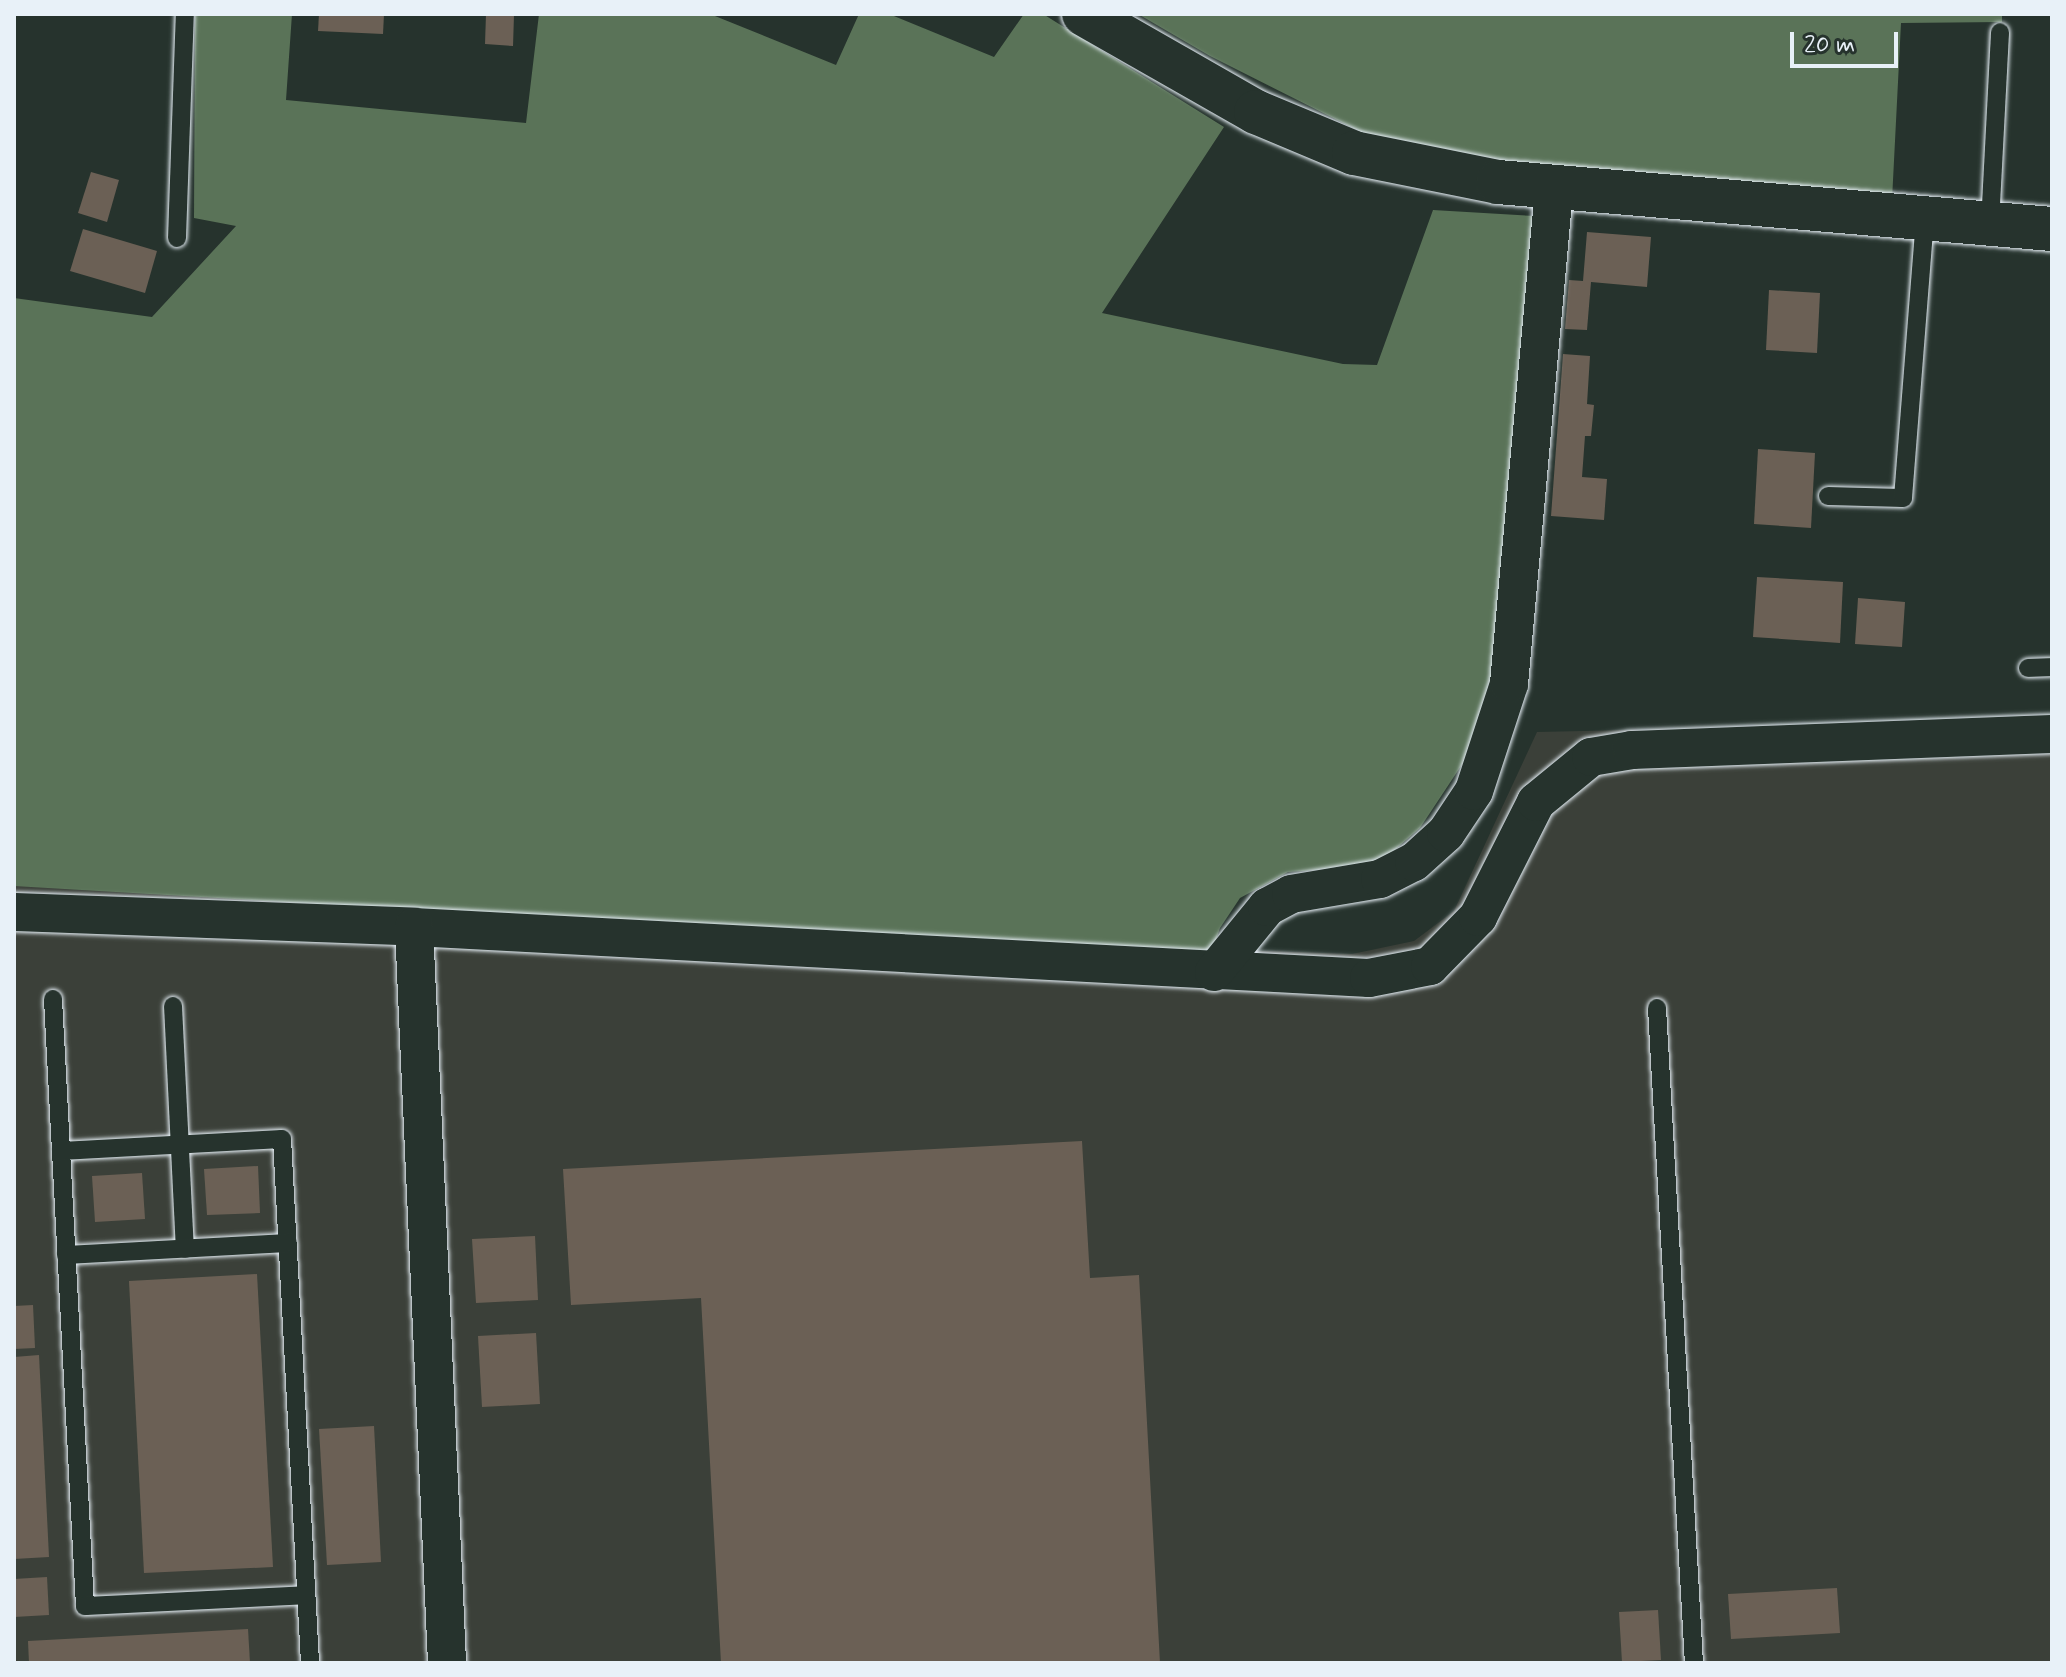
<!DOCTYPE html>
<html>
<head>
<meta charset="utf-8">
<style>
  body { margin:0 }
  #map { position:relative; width:2066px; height:1677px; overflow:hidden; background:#26332d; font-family:Mynerve,sans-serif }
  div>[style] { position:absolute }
  .built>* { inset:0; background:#3b4039 }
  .green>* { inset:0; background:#5a7358 }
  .building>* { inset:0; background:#6b6055 }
  .roads { filter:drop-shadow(0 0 2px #e8f1f8) drop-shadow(0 0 2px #e8f1f8) }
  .lane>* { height:18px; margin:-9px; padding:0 9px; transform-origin:9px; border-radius:9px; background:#26332d }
  .street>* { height:38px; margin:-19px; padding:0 19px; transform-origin:19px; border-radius:19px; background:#26332d }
  .secondary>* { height:44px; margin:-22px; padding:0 22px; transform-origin:22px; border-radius:22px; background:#26332d }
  span { translate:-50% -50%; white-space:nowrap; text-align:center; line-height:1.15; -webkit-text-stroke:6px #26332d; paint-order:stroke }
  .frame { position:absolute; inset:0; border:16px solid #e8f1f8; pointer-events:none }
  .scale { position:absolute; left:1790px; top:32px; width:108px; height:36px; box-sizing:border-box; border:4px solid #e8f1f8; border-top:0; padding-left:10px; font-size:24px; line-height:28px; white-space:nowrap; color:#e8f1f8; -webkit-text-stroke:6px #26332d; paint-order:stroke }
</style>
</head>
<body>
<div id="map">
  <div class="built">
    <i style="clip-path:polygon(2052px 721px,2052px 1663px,14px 1663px,14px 884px,1232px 950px,1352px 954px,1414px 941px,1454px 911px,1537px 732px)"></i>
  </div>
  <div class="green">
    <i style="clip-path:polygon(195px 14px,292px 14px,286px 100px,526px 123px,539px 14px,710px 14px,836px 65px,859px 14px,889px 14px,994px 57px,1024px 14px,1043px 14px,1224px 127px,1102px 313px,1343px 364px,1377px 365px,1433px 210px,1534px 216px,1495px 685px,1463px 763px,1420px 828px,1391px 853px,1360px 867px,1288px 872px,1240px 898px,1220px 928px,1210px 957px,14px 886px,14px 298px,152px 317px,236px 226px,194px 218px)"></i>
    <i style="clip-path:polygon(1138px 14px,2002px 14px,2002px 22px,1901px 23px,1892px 200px,1522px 168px,1363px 133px,1210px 56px)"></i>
  </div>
  <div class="building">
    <i style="clip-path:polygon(319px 14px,384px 14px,383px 34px,318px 31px)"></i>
    <i style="clip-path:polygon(486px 14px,514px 14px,513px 46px,485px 44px)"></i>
    <i style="clip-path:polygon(91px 172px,119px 180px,107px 222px,78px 213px)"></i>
    <i style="clip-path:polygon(83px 229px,157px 251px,145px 293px,70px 271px)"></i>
    <i style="clip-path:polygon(1587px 232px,1651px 237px,1647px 287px,1591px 282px,1587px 330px,1565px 329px,1569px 280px,1583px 281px)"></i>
    <i style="clip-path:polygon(1769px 290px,1820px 293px,1817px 353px,1766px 350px)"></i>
    <i style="clip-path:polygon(1563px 354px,1590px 356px,1587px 404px,1594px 405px,1591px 436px,1585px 436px,1582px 477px,1607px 479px,1604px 520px,1551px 516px)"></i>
    <i style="clip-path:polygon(1758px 449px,1815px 453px,1811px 528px,1754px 524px)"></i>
    <i style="clip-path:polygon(1757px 577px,1843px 582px,1840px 643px,1753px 637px)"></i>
    <i style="clip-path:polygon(1858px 598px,1905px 602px,1902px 647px,1855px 644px)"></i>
    <i style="clip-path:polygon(1082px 1141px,1090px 1278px,1139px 1275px,1160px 1663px,721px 1663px,701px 1298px,571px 1305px,563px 1169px)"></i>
    <i style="clip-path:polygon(258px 1166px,260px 1213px,207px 1215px,204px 1169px)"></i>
    <i style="clip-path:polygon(142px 1173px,145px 1219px,95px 1222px,92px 1176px)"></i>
    <i style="clip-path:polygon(535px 1236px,538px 1300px,476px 1303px,472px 1239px)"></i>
    <i style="clip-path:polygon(257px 1274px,273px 1567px,144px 1573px,129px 1281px)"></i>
    <i style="clip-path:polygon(33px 1305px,35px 1348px,14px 1349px,14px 1306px)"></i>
    <i style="clip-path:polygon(536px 1333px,540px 1404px,482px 1407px,478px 1336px)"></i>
    <i style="clip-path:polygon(39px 1355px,49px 1557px,14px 1559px,14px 1357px)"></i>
    <i style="clip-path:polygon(374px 1426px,381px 1562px,327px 1565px,319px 1429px)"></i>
    <i style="clip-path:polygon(47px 1577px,49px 1615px,14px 1617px,14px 1579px)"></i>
    <i style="clip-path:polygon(1837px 1588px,1840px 1633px,1731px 1639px,1728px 1594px)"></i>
    <i style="clip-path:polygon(1658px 1610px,1661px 1660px,1622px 1662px,1619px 1612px)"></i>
    <i style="clip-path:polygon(248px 1629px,250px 1663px,29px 1663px,28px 1641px)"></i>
  </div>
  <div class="roads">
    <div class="lane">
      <i style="left:1990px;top:224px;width:192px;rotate:-87deg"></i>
      <i style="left:177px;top:238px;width:224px;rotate:-88deg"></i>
      <i style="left:1828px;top:496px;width:75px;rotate:1.5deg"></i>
      <i style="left:1903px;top:498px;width:281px;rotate:-85.5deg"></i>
      <i style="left:2028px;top:668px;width:24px;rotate:-2deg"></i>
      <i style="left:53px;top:999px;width:608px;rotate:86.98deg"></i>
      <i style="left:85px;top:1606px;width:221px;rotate:-2.8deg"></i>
      <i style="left:173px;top:1006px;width:243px;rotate:87.2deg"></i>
      <i style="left:1657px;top:1008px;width:656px;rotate:86.77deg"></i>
      <i style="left:61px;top:1151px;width:221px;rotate:-3.1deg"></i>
      <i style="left:282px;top:1139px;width:525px;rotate:86.94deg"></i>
      <i style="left:66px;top:1255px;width:222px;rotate:-3.1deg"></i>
    </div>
    <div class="street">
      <i style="left:14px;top:912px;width:400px;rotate:2.1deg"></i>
      <i style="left:414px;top:927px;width:956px;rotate:3.06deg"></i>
      <i style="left:1369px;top:978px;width:62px;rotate:-11.1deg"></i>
      <i style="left:1430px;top:966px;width:69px;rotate:-45.6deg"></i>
      <i style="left:1478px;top:917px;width:129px;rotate:-63.2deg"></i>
      <i style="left:1536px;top:802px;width:71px;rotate:-39.3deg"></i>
      <i style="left:1591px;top:757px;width:42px;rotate:-9.7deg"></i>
      <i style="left:1632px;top:750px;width:420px;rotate:-2.2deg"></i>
      <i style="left:414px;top:927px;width:737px;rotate:87.43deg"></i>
      <i style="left:1214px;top:972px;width:84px;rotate:-50.8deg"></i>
      <i style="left:1267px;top:907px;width:27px;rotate:-28deg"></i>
      <i style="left:1291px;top:894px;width:90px;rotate:-9.6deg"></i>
      <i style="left:1380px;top:879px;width:38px;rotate:-27deg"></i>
      <i style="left:1414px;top:862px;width:43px;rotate:-42.2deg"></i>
      <i style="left:1446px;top:833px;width:50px;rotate:-56.3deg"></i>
      <i style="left:1474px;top:791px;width:113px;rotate:-71.9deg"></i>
      <i style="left:1509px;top:684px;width:499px;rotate:-84.8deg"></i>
    </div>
    <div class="secondary">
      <i style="left:1084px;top:14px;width:198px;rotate:29.7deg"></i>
      <i style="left:1256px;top:112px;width:106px;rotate:22.7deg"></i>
      <i style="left:1354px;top:153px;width:147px;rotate:11.4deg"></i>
      <i style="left:1498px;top:182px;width:556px;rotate:4.85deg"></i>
    </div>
  </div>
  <div class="frame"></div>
  <div class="scale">20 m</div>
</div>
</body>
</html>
